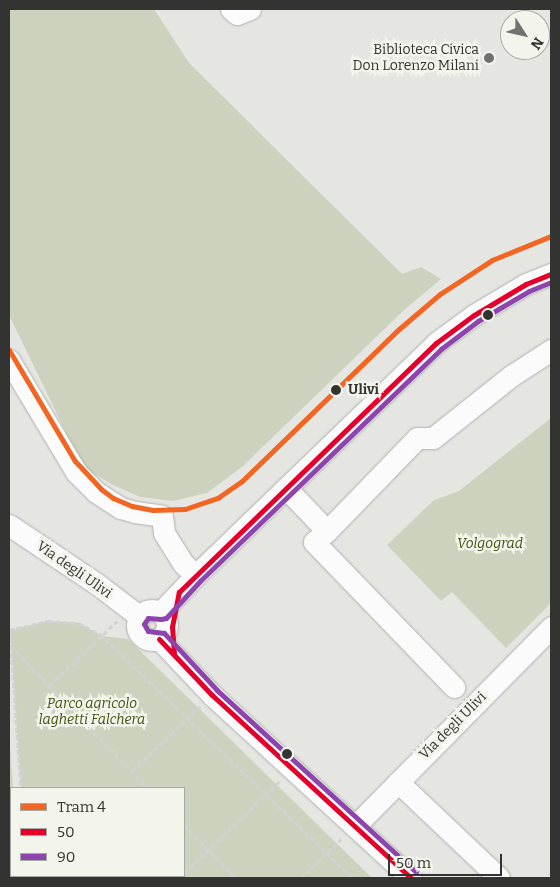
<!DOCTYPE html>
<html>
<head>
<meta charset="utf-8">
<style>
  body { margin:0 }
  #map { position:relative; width:560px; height:887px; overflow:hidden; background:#e5e6e2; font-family:Bitter,serif }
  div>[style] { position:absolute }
  .green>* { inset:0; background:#ccd2bd }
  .path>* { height:2.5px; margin-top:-1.25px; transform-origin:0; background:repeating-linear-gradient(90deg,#d2d2d2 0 5px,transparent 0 7.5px) }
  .roads { filter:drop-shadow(0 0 1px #b0b1ae) drop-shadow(0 0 1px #b0b1ae) }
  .minor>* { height:21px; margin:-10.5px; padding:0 10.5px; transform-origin:10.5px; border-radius:10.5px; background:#fbfbfb }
  .minor>.ring { margin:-10.5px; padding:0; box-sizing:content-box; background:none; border:21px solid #fbfbfb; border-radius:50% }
  .bus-1>* { height:5px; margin:-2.5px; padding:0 2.5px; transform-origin:2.5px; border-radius:2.5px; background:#e4002b }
  .bus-2>* { height:5px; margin:-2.5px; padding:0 2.5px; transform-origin:2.5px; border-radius:2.5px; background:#8e44ad }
  .tram-1>* { height:5px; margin:-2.5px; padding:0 2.5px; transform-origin:2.5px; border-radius:2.5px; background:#f26522 }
  .dots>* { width:14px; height:14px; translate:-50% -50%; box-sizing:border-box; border:2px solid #f3f5ed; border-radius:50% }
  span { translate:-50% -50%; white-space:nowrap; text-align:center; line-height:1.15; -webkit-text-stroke:5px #f3f5ed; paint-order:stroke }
  .poi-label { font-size:14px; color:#333431 }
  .right { translate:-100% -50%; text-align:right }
  .stop-label { font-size:14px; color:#333431; font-weight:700 }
  .left { translate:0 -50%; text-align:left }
  .park-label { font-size:14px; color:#455111; font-style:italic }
  .street-label { font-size:14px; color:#333431 }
  .frame { position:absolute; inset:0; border:10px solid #333431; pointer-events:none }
  .legend { position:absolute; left:10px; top:787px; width:175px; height:90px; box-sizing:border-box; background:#f3f5ed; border:1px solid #a6a8a2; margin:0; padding:6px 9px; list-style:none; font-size:15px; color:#333431 }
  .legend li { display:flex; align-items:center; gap:10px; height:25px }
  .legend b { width:25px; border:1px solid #a6a8a2 }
  .north { position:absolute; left:500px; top:10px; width:50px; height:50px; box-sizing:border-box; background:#f3f5ed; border:1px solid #a6a8a2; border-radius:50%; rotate:125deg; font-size:14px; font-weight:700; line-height:20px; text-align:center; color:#333431 }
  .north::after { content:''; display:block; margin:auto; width:18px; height:22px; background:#71726f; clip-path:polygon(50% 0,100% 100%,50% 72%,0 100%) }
  .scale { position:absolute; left:388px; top:854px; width:114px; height:22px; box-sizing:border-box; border:2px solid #333431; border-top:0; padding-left:6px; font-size:15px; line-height:18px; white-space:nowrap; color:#333431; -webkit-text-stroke:4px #f3f5ed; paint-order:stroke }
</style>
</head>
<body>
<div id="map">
  <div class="green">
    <i style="clip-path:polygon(9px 9px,154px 9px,189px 63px,402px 274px,421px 267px,441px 279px,403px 311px,243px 466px,207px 493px,173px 501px,140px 497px,113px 485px,90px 471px,75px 451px,9px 315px)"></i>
    <i style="clip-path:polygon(551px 418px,551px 603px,506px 648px,452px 592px,441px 601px,387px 545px,434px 500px,459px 491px)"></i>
    <i style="clip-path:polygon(48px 621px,79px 623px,102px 636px,128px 639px,372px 878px,41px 878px,40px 876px,184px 876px,184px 788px,21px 788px,10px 630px)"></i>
    <i style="clip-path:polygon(9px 733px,13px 788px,11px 832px,9px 832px)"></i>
  </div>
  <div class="path">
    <i style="left:9px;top:630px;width:40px;rotate:-13deg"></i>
    <i style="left:48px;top:621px;width:31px;rotate:4deg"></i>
    <i style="left:79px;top:623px;width:24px;rotate:28deg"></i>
    <i style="left:100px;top:634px;width:351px;rotate:44deg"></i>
    <i style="left:10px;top:630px;width:158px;rotate:86deg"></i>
    <i style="left:11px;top:646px;width:197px;rotate:46deg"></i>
    <i style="left:49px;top:686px;width:94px;rotate:-43.7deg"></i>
    <i style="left:132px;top:771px;width:94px;rotate:-43.7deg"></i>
    <i style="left:184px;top:825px;width:74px;rotate:45.5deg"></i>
    <i style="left:9px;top:843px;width:2px;rotate:-27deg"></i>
    <i style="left:184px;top:873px;width:132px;rotate:-43.8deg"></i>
    <i style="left:59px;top:876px;width:3px;rotate:45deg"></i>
    <i style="left:178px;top:878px;width:4px;rotate:-34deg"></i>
    <i style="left:301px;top:878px;width:56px;rotate:-44.3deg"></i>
  </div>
  <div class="roads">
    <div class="minor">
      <i style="left:231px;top:9px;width:8px;rotate:40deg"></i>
      <i style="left:237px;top:14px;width:14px;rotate:-21deg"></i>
      <i style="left:9px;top:360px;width:131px;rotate:59.1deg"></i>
      <i style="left:76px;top:472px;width:28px;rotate:45deg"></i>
      <i style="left:96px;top:492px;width:30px;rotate:33deg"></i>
      <i style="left:121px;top:508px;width:15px;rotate:16deg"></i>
      <i style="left:135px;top:512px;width:27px;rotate:8deg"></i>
      <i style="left:162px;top:516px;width:17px;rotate:83deg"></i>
      <i style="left:164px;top:533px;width:36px;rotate:58deg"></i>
      <i style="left:183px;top:563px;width:18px;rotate:47deg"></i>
      <i style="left:286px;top:488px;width:59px;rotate:46.4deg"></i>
      <i style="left:327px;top:531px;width:17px;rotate:140deg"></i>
      <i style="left:314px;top:542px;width:202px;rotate:46deg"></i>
      <i style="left:9px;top:525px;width:106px;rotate:33.8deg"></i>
      <i style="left:97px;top:584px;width:53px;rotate:37.3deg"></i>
      <i style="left:327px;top:531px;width:129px;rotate:-45.9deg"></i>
      <i style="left:417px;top:438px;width:16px"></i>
      <i style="left:433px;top:438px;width:100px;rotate:-38.5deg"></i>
      <i style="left:511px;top:376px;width:48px;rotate:-33deg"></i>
      <i class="ring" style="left:137px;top:610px;width:9px;height:9px"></i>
      <i style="left:161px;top:612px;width:50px;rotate:-46.6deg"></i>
      <i style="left:195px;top:576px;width:335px;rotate:-44deg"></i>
      <i style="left:436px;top:343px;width:47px;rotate:-36.4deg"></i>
      <i style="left:474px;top:315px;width:61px;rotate:-30.8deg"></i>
      <i style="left:526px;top:284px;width:27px;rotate:-22deg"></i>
      <i style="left:159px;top:639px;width:77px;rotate:46.6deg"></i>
      <i style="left:212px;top:695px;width:270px;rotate:42.6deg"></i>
      <i style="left:398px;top:782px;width:139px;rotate:43.5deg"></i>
      <i style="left:356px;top:825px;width:278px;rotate:-45.4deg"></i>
    </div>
  </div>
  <div class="bus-1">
    <i style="left:159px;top:639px;width:77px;rotate:46.6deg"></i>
    <i style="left:212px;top:695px;width:270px;rotate:42.6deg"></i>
    <i style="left:174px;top:654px;width:27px;rotate:-94deg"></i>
    <i style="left:172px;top:627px;width:36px;rotate:-79deg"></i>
    <i style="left:179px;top:592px;width:358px;rotate:-44.1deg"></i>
    <i style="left:436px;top:343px;width:47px;rotate:-36.4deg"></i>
    <i style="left:474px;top:315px;width:61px;rotate:-30.8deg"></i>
    <i style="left:526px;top:284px;width:27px;rotate:-22deg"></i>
  </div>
  <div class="bus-2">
    <i style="left:416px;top:872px;width:270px;rotate:-137.6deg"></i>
    <i style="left:217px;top:690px;width:78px;rotate:-132.9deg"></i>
    <i style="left:164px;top:633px;width:16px;rotate:-173deg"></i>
    <i style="left:148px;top:631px;width:8px;rotate:-120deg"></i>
    <i style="left:144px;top:624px;width:7px;rotate:-56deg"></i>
    <i style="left:148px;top:618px;width:13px;rotate:4deg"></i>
    <i style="left:161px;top:619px;width:5px;rotate:-11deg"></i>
    <i style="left:166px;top:618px;width:50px;rotate:-47.4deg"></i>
    <i style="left:200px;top:581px;width:335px;rotate:-43.9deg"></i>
    <i style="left:441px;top:349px;width:46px;rotate:-37.1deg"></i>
    <i style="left:478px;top:321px;width:59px;rotate:-30.5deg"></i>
    <i style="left:529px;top:291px;width:24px;rotate:-22deg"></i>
  </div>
  <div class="tram-1">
    <i style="left:9px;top:350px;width:129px;rotate:59.3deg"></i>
    <i style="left:75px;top:461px;width:38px;rotate:47deg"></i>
    <i style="left:101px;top:489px;width:15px;rotate:37deg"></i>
    <i style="left:113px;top:498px;width:21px;rotate:23deg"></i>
    <i style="left:132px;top:506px;width:21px;rotate:11deg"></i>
    <i style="left:153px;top:510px;width:32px;rotate:-2deg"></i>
    <i style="left:185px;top:509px;width:36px;rotate:-19deg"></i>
    <i style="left:219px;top:497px;width:28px;rotate:-35deg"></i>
    <i style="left:242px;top:481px;width:219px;rotate:-44.1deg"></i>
    <i style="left:399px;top:329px;width:54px;rotate:-40.5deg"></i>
    <i style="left:440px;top:294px;width:62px;rotate:-33.2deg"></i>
    <i style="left:492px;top:260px;width:64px;rotate:-22.1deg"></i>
  </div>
  <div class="dots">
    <i style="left:489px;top:58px;background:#71726f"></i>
    <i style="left:488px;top:315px;background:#333431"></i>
    <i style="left:336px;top:390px;background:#333431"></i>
    <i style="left:287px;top:754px;background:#333431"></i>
  </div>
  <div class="poi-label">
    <span class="right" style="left:479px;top:58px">Biblioteca Civica<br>Don Lorenzo Milani</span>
  </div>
  <div class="stop-label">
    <span class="left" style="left:348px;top:390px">Ulivi</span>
  </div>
  <div class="park-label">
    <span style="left:490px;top:544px">Volgograd</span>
    <span style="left:92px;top:712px">Parco agricolo<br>laghetti Falchera</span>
  </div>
  <div class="street-label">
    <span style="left:74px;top:570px;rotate:35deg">Via degli Ulivi</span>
    <span style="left:453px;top:726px;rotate:-45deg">Via degli Ulivi</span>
  </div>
  <div class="frame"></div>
  <ul class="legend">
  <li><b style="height:6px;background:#f26522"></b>Tram 4</li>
  <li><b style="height:6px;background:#e4002b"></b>50</li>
  <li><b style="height:6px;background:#8e44ad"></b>90</li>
  </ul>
  <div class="north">N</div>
  <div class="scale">50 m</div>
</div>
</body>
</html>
